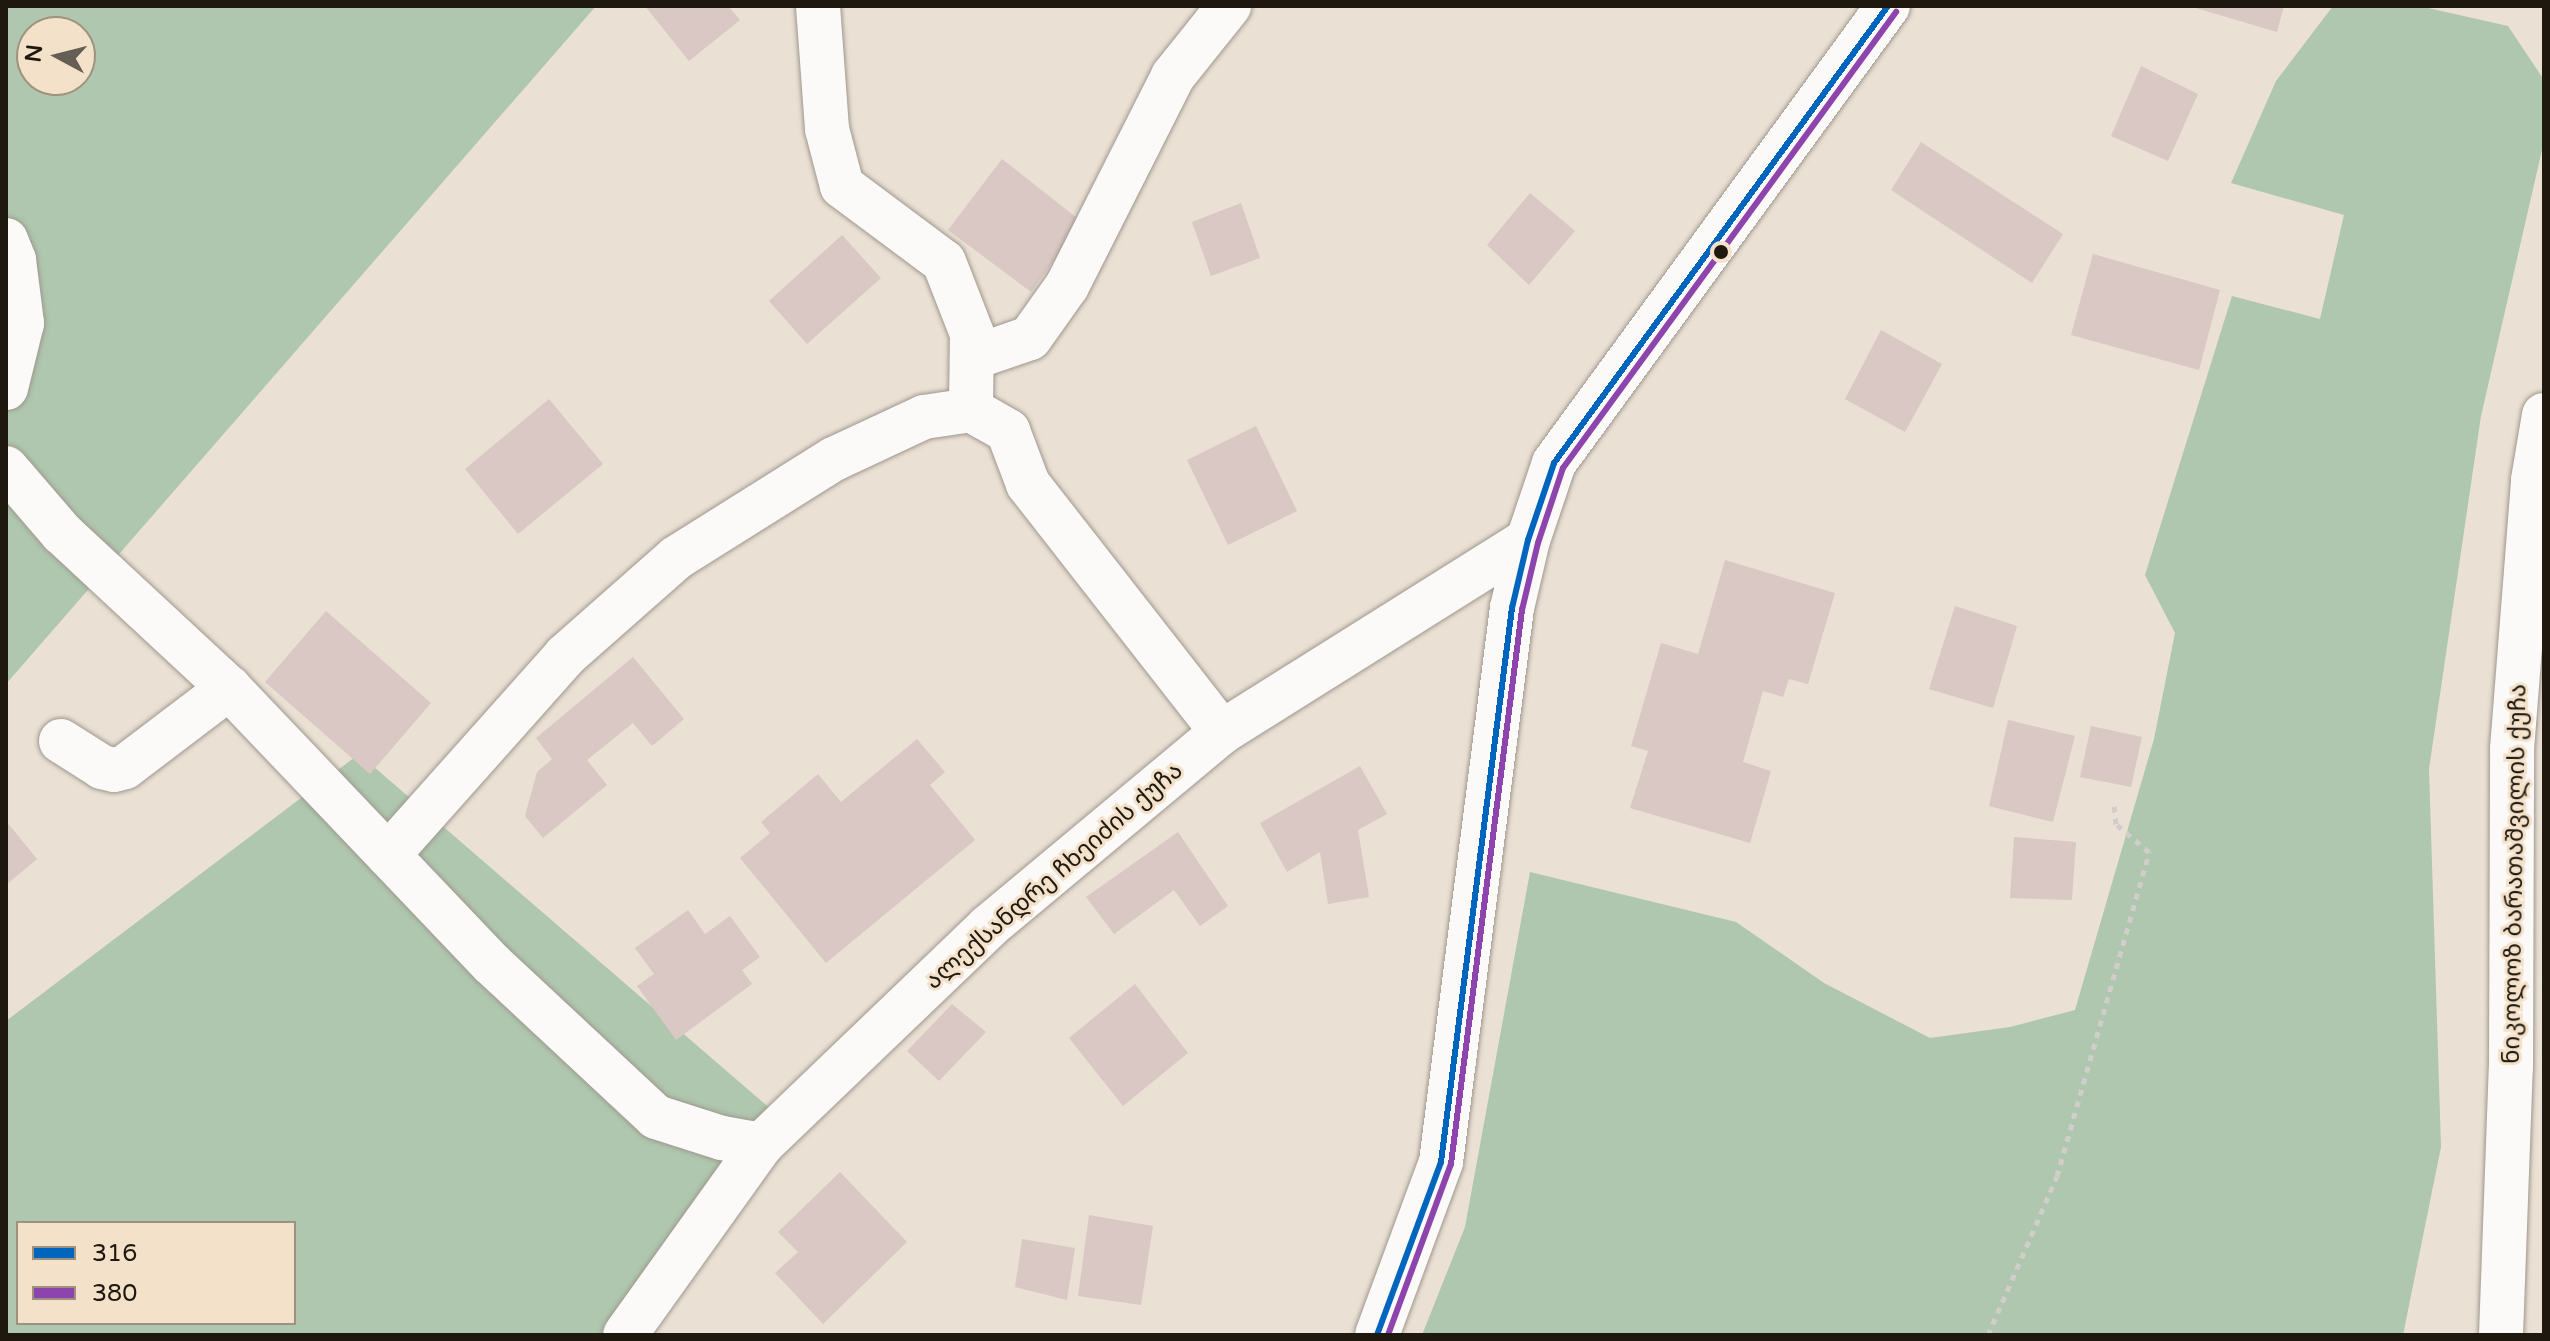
<!DOCTYPE html>
<html>
<head>
<meta charset="utf-8">
<style>
  body { margin:0 }
  #map { position:relative; width:2550px; height:1341px; overflow:hidden; background:#eae0d4; font-family:"Varela Round","Noto Sans Georgian",sans-serif }
  div>[style] { position:absolute }
  .forest>* { inset:0; background:#aec7ae }
  .building>* { inset:0; background:#d9c8c3 }
  .path>* { height:5px; margin-top:-2.5px; transform-origin:0; background:repeating-linear-gradient(90deg,#d0cdca 0 6px,transparent 0 12px) }
  .roads { filter:drop-shadow(0 0 2px #9f978e) drop-shadow(0 0 2px #9f978e) }
  .minor>* { height:44px; margin:-22px; padding:0 22px; transform-origin:22px; border-radius:22px; background:#fcfaf9 }
  .major>* { height:44px; margin:-22px; padding:0 22px; transform-origin:22px; border-radius:22px; background:#fcfaf9 }
  .bus-1>* { height:6px; margin:-3px; padding:0 3px; transform-origin:3px; border-radius:3px; background:#0065bd }
  .bus-2>* { height:6px; margin:-3px; padding:0 3px; transform-origin:3px; border-radius:3px; background:#8e44ad }
  .dots>* { width:22px; height:22px; translate:-50% -50%; box-sizing:border-box; border:4px solid #f4e1ca; border-radius:50% }
  span { translate:-50% -50%; white-space:nowrap; text-align:center; line-height:1.15; -webkit-text-stroke:6px #f4e1ca; paint-order:stroke }
  .street-label { font-size:24px; color:#1e180f }
  .frame { position:absolute; inset:0; border:8px solid #1e180f; pointer-events:none }
  .legend { position:absolute; left:16px; top:1221px; width:280px; height:104px; box-sizing:border-box; background:#f4e1ca; border:2px solid #9e917f; margin:0; padding:10px 14px; list-style:none; font-size:24px; color:#1e180f }
  .legend li { display:flex; align-items:center; gap:16px; height:40px }
  .legend b { width:40px; border:2px solid #9e917f }
  .north { position:absolute; left:16px; top:16px; width:80px; height:80px; box-sizing:border-box; background:#f4e1ca; border:2px solid #9e917f; border-radius:50%; rotate:277deg; font-size:22px; font-weight:700; line-height:32px; text-align:center; color:#1e180f }
  .north::after { content:''; display:block; margin:auto; width:28px; height:36px; background:#655e54; clip-path:polygon(50% 0,100% 100%,50% 72%,0 100%) }
</style>
</head>
<body>
<div id="map">
  <div class="forest">
    <i style="clip-path:polygon(evenodd,6px 6px,596px 6px,6px 684px,6px 6px,32px 32px,80px 32px,80px 80px,32px 80px,32px 32px)"></i>
    <i style="clip-path:polygon(2333px 6px,2419px 6px,2508px 26px,2544px 80px,2544px 141px,2481px 416px,2429px 769px,2441px 1147px,2403px 1335px,1422px 1335px,1465px 1227px,1530px 872px,1736px 922px,1824px 983px,1930px 1038px,2010px 1027px,2075px 1010px,2154px 739px,2175px 633px,2145px 575px,2232px 296px,2320px 319px,2344px 215px,2231px 183px,2276px 81px)"></i>
    <i style="clip-path:polygon(evenodd,359px 754px,781px 1118px,621px 1335px,6px 1335px,6px 1021px,359px 754px,18px 1223px,294px 1223px,294px 1323px,18px 1323px,18px 1223px)"></i>
  </div>
  <div class="building">
    <i style="clip-path:polygon(645px 6px,728px 6px,740px 20px,689px 61px)"></i>
    <i style="clip-path:polygon(2189px 6px,2284px 6px,2277px 32px)"></i>
    <i style="clip-path:polygon(2141px 66px,2198px 94px,2168px 161px,2111px 136px)"></i>
    <i style="clip-path:polygon(1921px 142px,2063px 234px,2032px 283px,1891px 190px)"></i>
    <i style="clip-path:polygon(1002px 159px,1082px 222px,1031px 292px,948px 230px)"></i>
    <i style="clip-path:polygon(1530px 193px,1575px 231px,1529px 285px,1487px 245px)"></i>
    <i style="clip-path:polygon(1241px 203px,1260px 258px,1211px 276px,1192px 222px)"></i>
    <i style="clip-path:polygon(842px 235px,881px 278px,807px 344px,769px 301px)"></i>
    <i style="clip-path:polygon(2093px 254px,2220px 290px,2199px 370px,2071px 335px)"></i>
    <i style="clip-path:polygon(1881px 330px,1942px 364px,1905px 432px,1845px 399px)"></i>
    <i style="clip-path:polygon(549px 399px,603px 464px,518px 534px,465px 469px)"></i>
    <i style="clip-path:polygon(1256px 426px,1297px 511px,1228px 545px,1187px 460px)"></i>
    <i style="clip-path:polygon(1725px 560px,1835px 593px,1808px 684px,1789px 679px,1783px 697px,1763px 691px,1743px 762px,1771px 771px,1750px 843px,1630px 808px,1648px 751px,1631px 746px,1661px 643px,1698px 654px)"></i>
    <i style="clip-path:polygon(1955px 606px,2017px 626px,1993px 708px,1929px 689px)"></i>
    <i style="clip-path:polygon(326px 611px,431px 703px,370px 774px,265px 682px)"></i>
    <i style="clip-path:polygon(633px 657px,684px 719px,652px 746px,633px 723px,587px 760px,607px 785px,543px 838px,525px 816px,537px 772px,552px 759px,536px 738px)"></i>
    <i style="clip-path:polygon(2008px 720px,2075px 736px,2053px 822px,1989px 806px)"></i>
    <i style="clip-path:polygon(2091px 726px,2142px 737px,2131px 787px,2080px 777px)"></i>
    <i style="clip-path:polygon(917px 739px,945px 772px,930px 785px,975px 840px,826px 963px,740px 858px,770px 833px,761px 822px,818px 774px,841px 802px)"></i>
    <i style="clip-path:polygon(1360px 766px,1387px 814px,1358px 830px,1369px 897px,1328px 904px,1320px 852px,1287px 872px,1260px 823px)"></i>
    <i style="clip-path:polygon(6px 821px,37px 859px,6px 885px)"></i>
    <i style="clip-path:polygon(1178px 832px,1228px 906px,1200px 926px,1174px 890px,1114px 934px,1086px 897px)"></i>
    <i style="clip-path:polygon(2014px 837px,2076px 842px,2072px 900px,2010px 898px)"></i>
    <i style="clip-path:polygon(688px 910px,705px 934px,730px 916px,760px 957px,742px 970px,752px 984px,676px 1040px,637px 986px,654px 974px,635px 948px)"></i>
    <i style="clip-path:polygon(1135px 984px,1188px 1053px,1123px 1106px,1069px 1038px)"></i>
    <i style="clip-path:polygon(952px 1004px,986px 1032px,939px 1081px,907px 1051px)"></i>
    <i style="clip-path:polygon(840px 1172px,907px 1242px,823px 1324px,775px 1273px,798px 1252px,778px 1232px)"></i>
    <i style="clip-path:polygon(1089px 1215px,1153px 1226px,1141px 1305px,1078px 1296px)"></i>
    <i style="clip-path:polygon(1022px 1239px,1075px 1248px,1067px 1300px,1015px 1287px)"></i>
  </div>
  <div class="path">
    <i style="left:1988px;top:1335px;width:173px;rotate:-66.5deg"></i>
    <i style="left:2057px;top:1176px;width:337px;rotate:-74.1deg"></i>
    <i style="left:2149px;top:852px;width:43px;rotate:-139.7deg"></i>
    <i style="left:2116px;top:824px;width:18px;rotate:-96deg"></i>
  </div>
  <div class="roads">
    <div class="minor">
      <i style="left:818px;top:6px;width:123px;rotate:85.8deg"></i>
      <i style="left:827px;top:129px;width:59px;rotate:75.3deg"></i>
      <i style="left:842px;top:186px;width:127px;rotate:36.7deg"></i>
      <i style="left:944px;top:262px;width:77px;rotate:68.7deg"></i>
      <i style="left:972px;top:334px;width:76px;rotate:90.8deg"></i>
      <i style="left:6px;top:240px;width:22px;rotate:68deg"></i>
      <i style="left:14px;top:260px;width:64px;rotate:82.8deg"></i>
      <i style="left:22px;top:323px;width:67px;rotate:103.8deg"></i>
      <i style="left:972px;top:358px;width:61px;rotate:-19deg"></i>
      <i style="left:1030px;top:338px;width:64px;rotate:-54.6deg"></i>
      <i style="left:1067px;top:286px;width:235px;rotate:-63.2deg"></i>
      <i style="left:1173px;top:76px;width:90px;rotate:-51.3deg"></i>
      <i style="left:6px;top:468px;width:86px;rotate:49.3deg"></i>
      <i style="left:62px;top:533px;width:228px;rotate:42.9deg"></i>
      <i style="left:229px;top:688px;width:381px;rotate:46.4deg"></i>
      <i style="left:492px;top:964px;width:224px;rotate:43deg"></i>
      <i style="left:656px;top:1117px;width:69px;rotate:17.7deg"></i>
      <i style="left:722px;top:1138px;width:40px;rotate:10deg"></i>
      <i style="left:61px;top:741px;width:49px;rotate:32.4deg"></i>
      <i style="left:102px;top:767px;width:12px;rotate:14deg"></i>
      <i style="left:114px;top:770px;width:11px;rotate:-15deg"></i>
      <i style="left:125px;top:767px;width:131px;rotate:-37.2deg"></i>
      <i style="left:388px;top:855px;width:266px;rotate:-48.3deg"></i>
      <i style="left:565px;top:656px;width:148px;rotate:-41.4deg"></i>
      <i style="left:676px;top:558px;width:186px;rotate:-32.1deg"></i>
      <i style="left:834px;top:459px;width:99px;rotate:-25deg"></i>
      <i style="left:924px;top:417px;width:48px;rotate:-8.5deg"></i>
      <i style="left:971px;top:410px;width:43px;rotate:29.6deg"></i>
      <i style="left:1008px;top:431px;width:57px;rotate:69.3deg"></i>
      <i style="left:1028px;top:484px;width:315px;rotate:52deg"></i>
      <i style="left:625px;top:1335px;width:234px;rotate:-54.4deg"></i>
      <i style="left:761px;top:1145px;width:315px;rotate:-43.8deg"></i>
      <i style="left:988px;top:927px;width:305px;rotate:-39.8deg"></i>
      <i style="left:1222px;top:732px;width:361px;rotate:-32.1deg"></i>
      <i style="left:2501px;top:1335px;width:268px;rotate:-87.9deg"></i>
      <i style="left:2511px;top:1067px;width:318px;rotate:-89.8deg"></i>
      <i style="left:2512px;top:749px;width:270px;rotate:-85.5deg"></i>
      <i style="left:2533px;top:480px;width:66px;rotate:-80.4deg"></i>
    </div>
    <div class="major">
      <i style="left:1377px;top:1335px;width:184px;rotate:-69.7deg"></i>
      <i style="left:1441px;top:1162px;width:559px;rotate:-82.7deg"></i>
      <i style="left:1512px;top:608px;width:70px;rotate:-76.8deg"></i>
      <i style="left:1528px;top:540px;width:81px;rotate:-71.3deg"></i>
      <i style="left:1554px;top:463px;width:566px;rotate:-53.84deg"></i>
    </div>
  </div>
  <div class="bus-1">
    <i style="left:1377px;top:1335px;width:184px;rotate:-69.7deg"></i>
    <i style="left:1441px;top:1162px;width:559px;rotate:-82.7deg"></i>
    <i style="left:1512px;top:608px;width:70px;rotate:-76.8deg"></i>
    <i style="left:1528px;top:540px;width:81px;rotate:-71.3deg"></i>
    <i style="left:1554px;top:463px;width:566px;rotate:-53.84deg"></i>
  </div>
  <div class="bus-2">
    <i style="left:1388px;top:1335px;width:182px;rotate:-69.8deg"></i>
    <i style="left:1451px;top:1164px;width:559px;rotate:-82.7deg"></i>
    <i style="left:1522px;top:610px;width:69px;rotate:-76.6deg"></i>
    <i style="left:1538px;top:543px;width:79px;rotate:-71.6deg"></i>
    <i style="left:1563px;top:468px;width:565px;rotate:-53.86deg"></i>
  </div>
  <div class="dots">
    <i style="left:1721px;top:252px;background:#1e180f"></i>
  </div>
  <div class="street-label">
    <span style="left:2515px;top:874px;rotate:-89deg">ნიკოლოზ ბარათაშვილის ქუჩა</span>
    <span style="left:1054px;top:876px;rotate:-41deg">ალექსანდრე ჩხეიძის ქუჩა</span>
  </div>
  <div class="frame"></div>
  <ul class="legend">
  <li><b style="height:10px;background:#0065bd"></b>316</li>
  <li><b style="height:10px;background:#8e44ad"></b>380</li>
  </ul>
  <div class="north">N</div>
</div>
</body>
</html>
